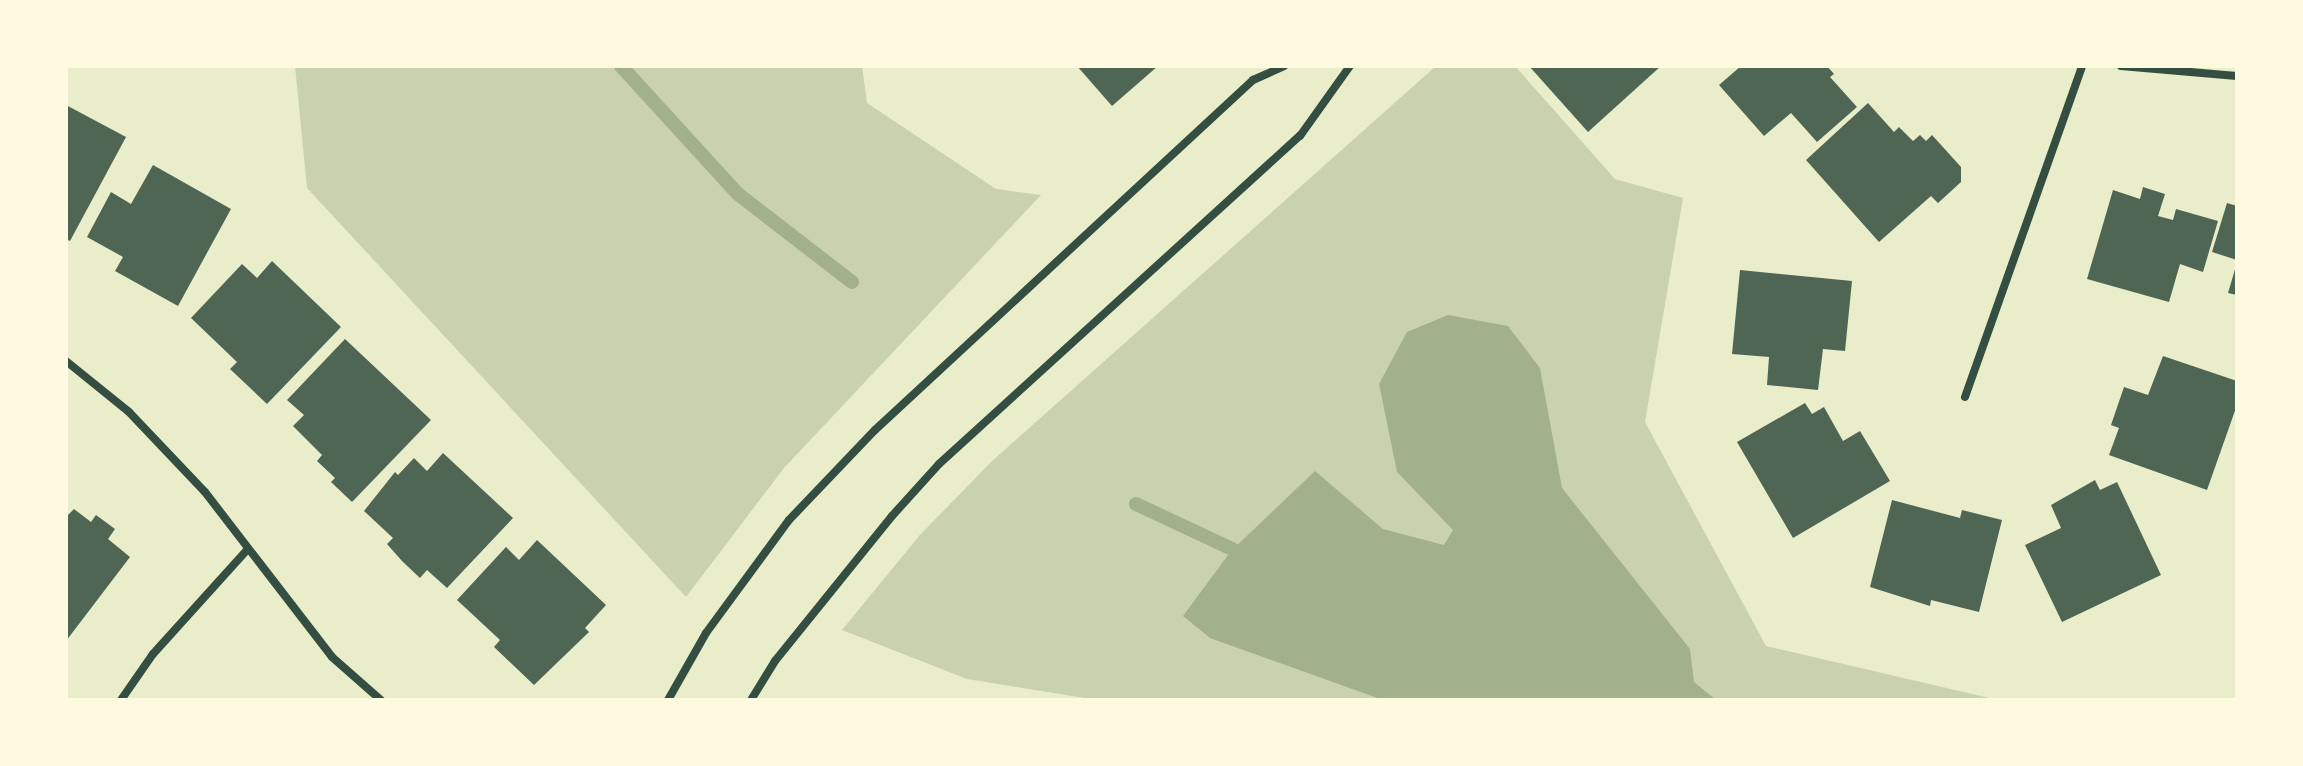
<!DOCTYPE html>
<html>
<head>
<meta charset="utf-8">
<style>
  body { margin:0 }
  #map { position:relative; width:2303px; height:766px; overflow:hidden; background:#e9edc9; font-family:"PT Serif",serif }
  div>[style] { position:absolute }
  .green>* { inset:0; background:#cad2ad }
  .water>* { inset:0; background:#a3b18a }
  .stream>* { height:14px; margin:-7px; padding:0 7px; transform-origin:7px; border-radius:7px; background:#a3b18a }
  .building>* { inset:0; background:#4f6655 }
  .minor>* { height:8px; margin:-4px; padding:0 4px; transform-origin:4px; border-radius:4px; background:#344e41 }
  span { translate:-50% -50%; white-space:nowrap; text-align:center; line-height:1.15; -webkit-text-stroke:8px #fefae0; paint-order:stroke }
  .frame { position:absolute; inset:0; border:68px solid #fefae0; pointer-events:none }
</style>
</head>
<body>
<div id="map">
  <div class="green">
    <i style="clip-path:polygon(295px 66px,862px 66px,867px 103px,996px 189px,1041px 195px,784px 468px,686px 597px,307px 188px)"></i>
    <i style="clip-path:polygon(1436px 66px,1515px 66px,1615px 179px,1683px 198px,1645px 422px,1766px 646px,1998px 700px,1097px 700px,967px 679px,842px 630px,919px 536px,991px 462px)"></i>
  </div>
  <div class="water">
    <i style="clip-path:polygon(1448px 315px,1508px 326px,1540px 368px,1562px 488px,1690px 649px,1694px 682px,1716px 700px,1383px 700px,1210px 638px,1183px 616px,1231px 551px,1315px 471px,1383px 529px,1444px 545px,1453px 530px,1397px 472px,1379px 384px,1407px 332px)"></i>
  </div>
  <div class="stream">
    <i style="left:621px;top:66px;width:173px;rotate:47.6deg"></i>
    <i style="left:738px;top:194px;width:144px;rotate:37.7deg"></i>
    <i style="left:1136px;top:504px;width:125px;rotate:25.1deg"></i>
  </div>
  <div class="building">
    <i style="clip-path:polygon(1077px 66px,1158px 66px,1112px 106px)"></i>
    <i style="clip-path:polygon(1529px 66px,1661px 66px,1588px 132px)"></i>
    <i style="clip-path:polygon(1741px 66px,1827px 66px,1834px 74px,1830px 77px,1857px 107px,1817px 142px,1791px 113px,1764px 136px,1719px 85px)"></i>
    <i style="clip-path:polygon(1868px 103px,1894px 132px,1899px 127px,1913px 141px,1920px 135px,1926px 141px,1932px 135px,1961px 167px,1961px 182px,1938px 203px,1931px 196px,1879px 242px,1806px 160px)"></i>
    <i style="clip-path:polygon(66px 105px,126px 137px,70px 241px,66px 239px)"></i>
    <i style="clip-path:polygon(153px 165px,231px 209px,178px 306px,115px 271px,123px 257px,87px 237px,111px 192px,131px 204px)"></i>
    <i style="clip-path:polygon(2143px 187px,2165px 194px,2158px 216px,2173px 220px,2176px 209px,2218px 221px,2203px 272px,2180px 264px,2169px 302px,2087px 279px,2113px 190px,2140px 199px)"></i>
    <i style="clip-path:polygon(2227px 203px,2237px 206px,2237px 260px,2212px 252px)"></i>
    <i style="clip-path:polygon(272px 261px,341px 327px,267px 404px,230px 369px,237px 362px,191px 318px,242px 264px,257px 278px)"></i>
    <i style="clip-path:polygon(2236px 266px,2237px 266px,2237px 295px,2228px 293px)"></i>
    <i style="clip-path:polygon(1740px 270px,1852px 281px,1845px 351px,1823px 349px,1818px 390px,1767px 385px,1769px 357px,1732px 354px)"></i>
    <i style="clip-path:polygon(345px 339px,431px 420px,352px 502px,331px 482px,335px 478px,317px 461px,322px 455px,293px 426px,304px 415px,287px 400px)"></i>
    <i style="clip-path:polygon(2163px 356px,2237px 381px,2237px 405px,2207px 490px,2109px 455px,2119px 428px,2111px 425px,2124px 387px,2148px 395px)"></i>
    <i style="clip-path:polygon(1805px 403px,1812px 414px,1824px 407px,1843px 441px,1860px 431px,1890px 481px,1793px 538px,1737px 442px)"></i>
    <i style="clip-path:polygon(443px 453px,513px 518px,447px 588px,427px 570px,420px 578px,402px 561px,387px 544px,393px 538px,364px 511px,395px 472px,398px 475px,414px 458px,427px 471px)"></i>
    <i style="clip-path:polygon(2095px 480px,2100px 490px,2117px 482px,2161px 575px,2062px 622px,2025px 545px,2061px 528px,2051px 505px)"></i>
    <i style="clip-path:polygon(1892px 500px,1960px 518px,1962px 510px,2002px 520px,1979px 612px,1931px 600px,1930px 606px,1870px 587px)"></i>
    <i style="clip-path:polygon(74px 509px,91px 522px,96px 515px,115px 529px,108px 539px,130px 557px,66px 641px,66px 517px)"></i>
    <i style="clip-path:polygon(537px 540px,606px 605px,585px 628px,589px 632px,534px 685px,494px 647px,500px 640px,457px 600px,506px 547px,519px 560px)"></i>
  </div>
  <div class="minor">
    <i style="left:2121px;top:66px;width:116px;rotate:4.9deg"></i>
    <i style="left:66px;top:361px;width:81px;rotate:39deg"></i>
    <i style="left:129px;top:412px;width:110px;rotate:46.5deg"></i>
    <i style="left:205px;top:492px;width:208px;rotate:52.4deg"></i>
    <i style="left:332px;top:657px;width:65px;rotate:41.3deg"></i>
    <i style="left:1965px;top:397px;width:351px;rotate:-70.5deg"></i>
    <i style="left:121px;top:700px;width:56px;rotate:-55.2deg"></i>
    <i style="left:153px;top:654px;width:140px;rotate:-47.9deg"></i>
    <i style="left:668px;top:700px;width:77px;rotate:-60.4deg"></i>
    <i style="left:706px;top:633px;width:140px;rotate:-53.7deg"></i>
    <i style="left:789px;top:520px;width:124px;rotate:-46.3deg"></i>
    <i style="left:875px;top:430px;width:515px;rotate:-42.8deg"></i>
    <i style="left:1253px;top:80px;width:34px;rotate:-24deg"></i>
    <i style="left:751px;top:700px;width:46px;rotate:-58.4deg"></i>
    <i style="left:775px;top:661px;width:186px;rotate:-51.1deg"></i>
    <i style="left:892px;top:516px;width:70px;rotate:-47.9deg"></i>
    <i style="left:939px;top:464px;width:488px;rotate:-42.3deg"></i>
    <i style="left:1300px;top:136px;width:86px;rotate:-54.5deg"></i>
  </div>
  <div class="frame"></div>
</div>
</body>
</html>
